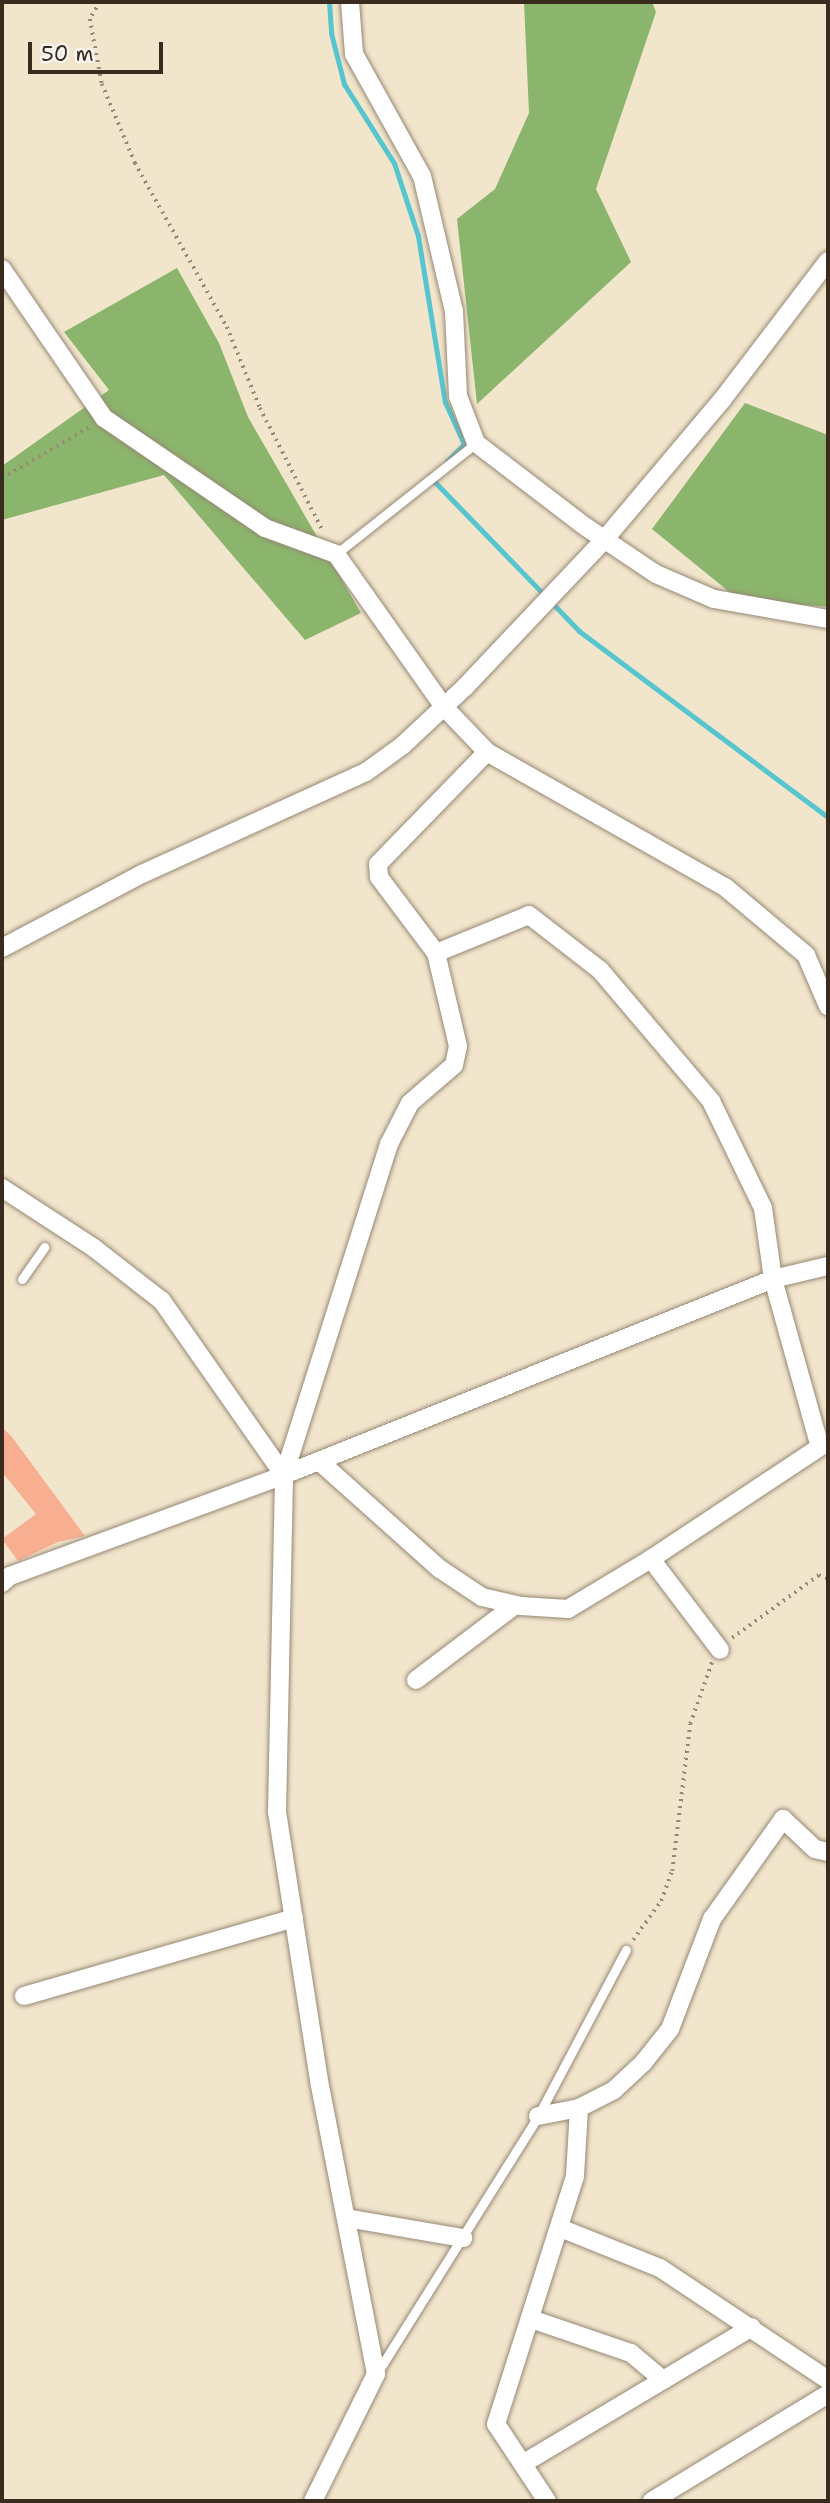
<!DOCTYPE html>
<html>
<head>
<meta charset="utf-8">
<style>
  body { margin:0 }
  #map { position:relative; width:830px; height:2503px; overflow:hidden; background:#f1e5cc; font-family:"Shantell Sans",sans-serif }
  div>[style] { position:absolute }
  .forest>* { inset:0; background:#8bb56c }
  .stream>* { height:5px; margin:-2.5px; padding:0 2.5px; transform-origin:2.5px; border-radius:2.5px; background:#57c5ce }
  .building>* { inset:0; background:#f8af91 }
  .path>* { height:3.5px; margin-top:-1.75px; transform-origin:0; background:repeating-linear-gradient(90deg,#968875 0 2px,transparent 0 7px) }
  .roads { filter:drop-shadow(0 0 2px #968875) drop-shadow(0 0 2px #968875) }
  .lane>* { height:9px; margin:-4.5px; padding:0 4.5px; transform-origin:4.5px; border-radius:4.5px; background:#fff }
  .street>* { height:18px; margin:-9px; padding:0 9px; transform-origin:9px; border-radius:9px; background:#fff }
  span { translate:-50% -50%; white-space:nowrap; text-align:center; line-height:1.15; -webkit-text-stroke:5px #f6f6f2; paint-order:stroke }
  .frame { position:absolute; inset:0; border:4px solid #3b2a1e; pointer-events:none }
  .scale { position:absolute; left:28px; top:42px; width:135px; height:32px; box-sizing:border-box; border:4px solid #3b2a1e; border-top:0; padding-left:9px; font-size:21px; line-height:24px; white-space:nowrap; color:#3b2a1e; -webkit-text-stroke:5px #f6f6f2; paint-order:stroke }
</style>
</head>
<body>
<div id="map">
  <div class="forest">
    <i style="clip-path:polygon(524px 2px,652px 2px,656px 12px,596px 189px,631px 262px,477px 404px,457px 219px,495px 189px,529px 113px)"></i>
    <i style="clip-path:polygon(177px 268px,219px 343px,248px 417px,361px 613px,305px 640px,164px 475px,2px 520px,2px 466px,109px 390px,64px 332px)"></i>
    <i style="clip-path:polygon(745px 403px,828px 435px,828px 607px,738px 599px,652px 529px)"></i>
  </div>
  <div class="stream">
    <i style="left:329px;top:2px;width:31px;rotate:86deg"></i>
    <i style="left:331px;top:33px;width:53px;rotate:75.7deg"></i>
    <i style="left:344px;top:84px;width:93px;rotate:57.7deg"></i>
    <i style="left:394px;top:163px;width:77px;rotate:71.8deg"></i>
    <i style="left:418px;top:236px;width:168px;rotate:80.8deg"></i>
    <i style="left:445px;top:402px;width:46px;rotate:65.7deg"></i>
    <i style="left:464px;top:444px;width:24px;rotate:135deg"></i>
    <i style="left:430px;top:477px;width:214px;rotate:45.9deg"></i>
    <i style="left:579px;top:631px;width:311px;rotate:36.8deg"></i>
  </div>
  <div class="building">
    <i style="clip-path:polygon(2px 1427px,12px 1437px,85px 1536px,58px 1542px,18px 1561px,2px 1539px,36px 1514px,2px 1472px)"></i>
  </div>
  <div class="path">
    <i style="left:100px;top:2px;width:20px;rotate:120deg"></i>
    <i style="left:90px;top:19px;width:66px;rotate:79.5deg"></i>
    <i style="left:102px;top:84px;width:86px;rotate:67.3deg"></i>
    <i style="left:135px;top:163px;width:188px;rotate:60.7deg"></i>
    <i style="left:227px;top:327px;width:87px;rotate:67.8deg"></i>
    <i style="left:260px;top:408px;width:138px;rotate:62.9deg"></i>
    <i style="left:2px;top:478px;width:102px;rotate:-30.1deg"></i>
    <i style="left:732px;top:1638px;width:107px;rotate:-35.9deg"></i>
    <i style="left:819px;top:1575px;width:10px;rotate:24deg"></i>
    <i style="left:633px;top:1940px;width:48px;rotate:-54.3deg"></i>
    <i style="left:661px;top:1901px;width:32px;rotate:-70deg"></i>
    <i style="left:672px;top:1871px;width:148px;rotate:-83deg"></i>
    <i style="left:690px;top:1724px;width:66px;rotate:-70.5deg"></i>
  </div>
  <div class="roads">
    <div class="lane">
      <i style="left:336px;top:554px;width:179px;rotate:-38.4deg"></i>
      <i style="left:22px;top:1279px;width:39px;rotate:-55deg"></i>
      <i style="left:377px;top:2373px;width:303px;rotate:-57.9deg"></i>
      <i style="left:538px;top:2116px;width:188px;rotate:-62.1deg"></i>
    </div>
    <div class="street">
      <i style="left:350px;top:2px;width:52px;rotate:85.6deg"></i>
      <i style="left:354px;top:54px;width:140px;rotate:60.9deg"></i>
      <i style="left:422px;top:176px;width:139px;rotate:76.7deg"></i>
      <i style="left:454px;top:311px;width:85px;rotate:87.3deg"></i>
      <i style="left:458px;top:396px;width:50px;rotate:69deg"></i>
      <i style="left:476px;top:443px;width:138px;rotate:37.4deg"></i>
      <i style="left:586px;top:527px;width:84px;rotate:33.9deg"></i>
      <i style="left:656px;top:574px;width:63px;rotate:23.3deg"></i>
      <i style="left:714px;top:599px;width:116px;rotate:10deg"></i>
      <i style="left:2px;top:269px;width:181px;rotate:55.6deg"></i>
      <i style="left:104px;top:418px;width:195px;rotate:34.3deg"></i>
      <i style="left:265px;top:528px;width:76px;rotate:20.1deg"></i>
      <i style="left:336px;top:554px;width:187px;rotate:54.8deg"></i>
      <i style="left:444px;top:707px;width:62px;rotate:46.3deg"></i>
      <i style="left:487px;top:752px;width:274px;rotate:29.6deg"></i>
      <i style="left:725px;top:887px;width:106px;rotate:40deg"></i>
      <i style="left:806px;top:955px;width:56px;rotate:66.7deg"></i>
      <i style="left:2px;top:948px;width:158px;rotate:-27.9deg"></i>
      <i style="left:142px;top:874px;width:246px;rotate:-24.5deg"></i>
      <i style="left:366px;top:772px;width:46px;rotate:-36.1deg"></i>
      <i style="left:403px;top:745px;width:85px;rotate:-43.1deg"></i>
      <i style="left:465px;top:687px;width:202px;rotate:-46.6deg"></i>
      <i style="left:604px;top:540px;width:183px;rotate:-49.9deg"></i>
      <i style="left:722px;top:400px;width:175px;rotate:-52.7deg"></i>
      <i style="left:436px;top:953px;width:100px;rotate:-22.2deg"></i>
      <i style="left:529px;top:915px;width:90px;rotate:37.8deg"></i>
      <i style="left:600px;top:970px;width:172px;rotate:49.7deg"></i>
      <i style="left:711px;top:1101px;width:119px;rotate:64.1deg"></i>
      <i style="left:763px;top:1208px;width:72px;rotate:82deg"></i>
      <i style="left:773px;top:1279px;width:174px;rotate:74.4deg"></i>
      <i style="left:820px;top:1447px;width:203px;rotate:146.5deg"></i>
      <i style="left:2px;top:1188px;width:110px;rotate:33.1deg"></i>
      <i style="left:94px;top:1248px;width:86px;rotate:37.9deg"></i>
      <i style="left:162px;top:1301px;width:213px;rotate:55deg"></i>
      <i style="left:319px;top:1461px;width:162px;rotate:41.8deg"></i>
      <i style="left:440px;top:1569px;width:50px;rotate:33.7deg"></i>
      <i style="left:482px;top:1597px;width:40px;rotate:13deg"></i>
      <i style="left:521px;top:1606px;width:47px;rotate:3.7deg"></i>
      <i style="left:568px;top:1609px;width:97px;rotate:-31.1deg"></i>
      <i style="left:651px;top:1559px;width:114px;rotate:52.8deg"></i>
      <i style="left:2px;top:1583px;width:11px;rotate:-41deg"></i>
      <i style="left:10px;top:1576px;width:292px;rotate:-20.2deg"></i>
      <i style="left:284px;top:1475px;width:527px;rotate:-21.84deg"></i>
      <i style="left:773px;top:1279px;width:57px;rotate:-13.3deg"></i>
      <i style="left:416px;top:1680px;width:124px;rotate:-37.1deg"></i>
      <i style="left:24px;top:1996px;width:281px;rotate:-16.1deg"></i>
      <i style="left:538px;top:2116px;width:42px;rotate:-11deg"></i>
      <i style="left:579px;top:2108px;width:39px;rotate:-27deg"></i>
      <i style="left:614px;top:2090px;width:40px;rotate:-43deg"></i>
      <i style="left:643px;top:2063px;width:43px;rotate:-51.5deg"></i>
      <i style="left:670px;top:2029px;width:118px;rotate:-69.1deg"></i>
      <i style="left:712px;top:1919px;width:123px;rotate:-54.6deg"></i>
      <i style="left:783px;top:1819px;width:44px;rotate:43.2deg"></i>
      <i style="left:815px;top:1849px;width:13px;rotate:13deg"></i>
      <i style="left:346px;top:2218px;width:119px;rotate:9.7deg"></i>
      <i style="left:560px;top:2228px;width:108px;rotate:21.8deg"></i>
      <i style="left:660px;top:2268px;width:202px;rotate:33.7deg"></i>
      <i style="left:531px;top:2319px;width:106px;rotate:18.8deg"></i>
      <i style="left:631px;top:2353px;width:42px;rotate:40.2deg"></i>
      <i style="left:524px;top:2463px;width:265px;rotate:-30.8deg"></i>
      <i style="left:313px;top:2501px;width:142px;rotate:-63.6deg"></i>
      <i style="left:376px;top:2374px;width:299px;rotate:-101deg"></i>
      <i style="left:319px;top:2080px;width:271px;rotate:-98.9deg"></i>
      <i style="left:277px;top:1812px;width:337px;rotate:-88.8deg"></i>
      <i style="left:284px;top:1475px;width:347px;rotate:-72.4deg"></i>
      <i style="left:389px;top:1144px;width:46px;rotate:-62.9deg"></i>
      <i style="left:410px;top:1103px;width:58px;rotate:-40.8deg"></i>
      <i style="left:454px;top:1065px;width:19px;rotate:-78deg"></i>
      <i style="left:458px;top:1046px;width:96px;rotate:-103.3deg"></i>
      <i style="left:436px;top:953px;width:95px;rotate:-126.9deg"></i>
      <i style="left:379px;top:877px;width:13px;rotate:-94deg"></i>
      <i style="left:378px;top:864px;width:156px;rotate:-45.8deg"></i>
      <i style="left:547px;top:2501px;width:92px;rotate:-123.5deg"></i>
      <i style="left:496px;top:2424px;width:260px;rotate:-72.3deg"></i>
      <i style="left:575px;top:2176px;width:68px;rotate:-86.6deg"></i>
      <i style="left:652px;top:2501px;width:206px;rotate:-31.3deg"></i>
    </div>
  </div>
  <div class="frame"></div>
  <div class="scale">50 m</div>
</div>
</body>
</html>
